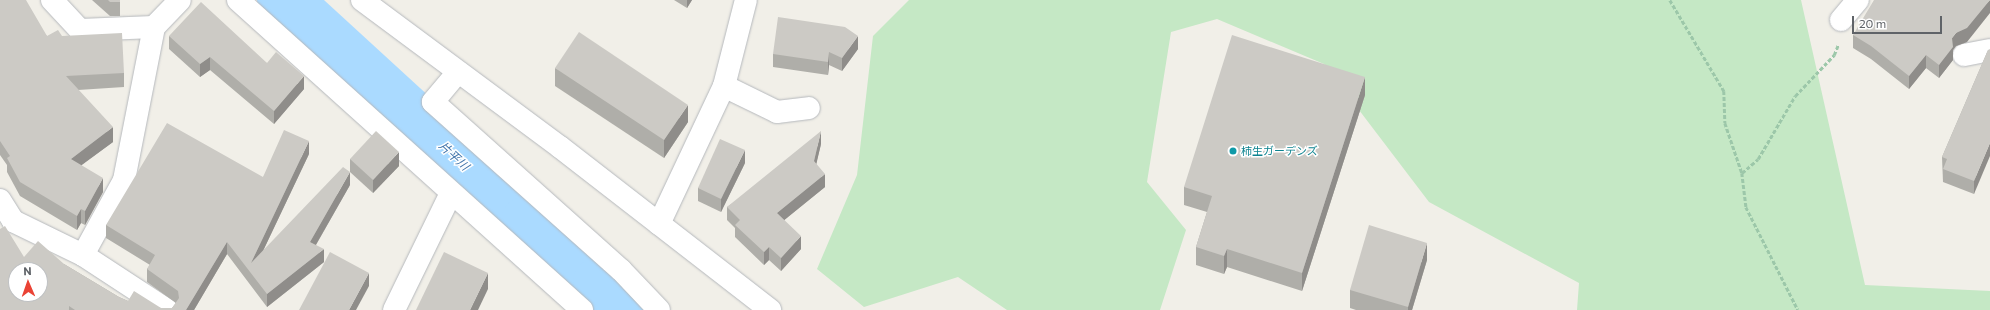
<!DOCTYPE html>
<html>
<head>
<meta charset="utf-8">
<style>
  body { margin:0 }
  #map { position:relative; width:1990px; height:310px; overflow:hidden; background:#f1efe8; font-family:Commissioner,"Noto Sans JP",sans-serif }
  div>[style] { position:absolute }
  .green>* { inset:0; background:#c5e8c5 }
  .river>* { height:54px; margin:-27px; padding:0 27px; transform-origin:27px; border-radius:27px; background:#aadaff }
  .path>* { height:2.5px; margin-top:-1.25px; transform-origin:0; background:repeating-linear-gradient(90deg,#9cc7a9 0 4px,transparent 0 6px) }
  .roads { filter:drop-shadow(0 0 1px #b5b8bc) drop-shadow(0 0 1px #b5b8bc) }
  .minor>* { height:22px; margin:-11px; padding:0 11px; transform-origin:11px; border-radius:11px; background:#fff }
  .secondary>* { height:22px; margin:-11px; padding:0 11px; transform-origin:11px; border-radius:11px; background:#fff }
  .wall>* { inset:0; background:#afaea9 }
  .shaded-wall>* { inset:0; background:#8f8d8a }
  .building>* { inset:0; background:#cccac5 }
  .dots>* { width:11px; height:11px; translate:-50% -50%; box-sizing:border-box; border:2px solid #fff; border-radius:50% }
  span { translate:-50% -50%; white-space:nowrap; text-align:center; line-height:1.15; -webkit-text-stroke:3px #fff; paint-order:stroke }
  .culture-label { font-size:11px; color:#0d838f }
  .left { translate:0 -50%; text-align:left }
  .water-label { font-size:12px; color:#4174aa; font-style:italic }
  .north { position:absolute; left:8px; top:262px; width:40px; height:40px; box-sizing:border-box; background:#fff; border:1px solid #bfc1c3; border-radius:50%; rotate:358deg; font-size:11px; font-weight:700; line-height:16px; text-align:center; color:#5f6368 }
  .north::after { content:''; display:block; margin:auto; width:14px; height:18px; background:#ea4335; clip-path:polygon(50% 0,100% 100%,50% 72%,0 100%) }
  .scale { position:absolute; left:1852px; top:16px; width:90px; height:18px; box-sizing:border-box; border:2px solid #5f6368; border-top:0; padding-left:5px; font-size:12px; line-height:14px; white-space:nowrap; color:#5f6368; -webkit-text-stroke:3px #fff; paint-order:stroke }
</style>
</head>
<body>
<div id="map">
  <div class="green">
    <i style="clip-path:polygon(909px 0,1801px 0,1865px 285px,1990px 291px,1990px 310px,1577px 310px,1579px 283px,1429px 202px,1324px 64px,1217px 19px,1171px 32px,1147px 182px,1186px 230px,1160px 310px,1007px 310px,958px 277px,864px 307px,817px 269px,857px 175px,873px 36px)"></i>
  </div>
  <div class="river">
    <i style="left:284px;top:0;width:330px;rotate:42.5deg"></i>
    <i style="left:527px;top:223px;width:94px;rotate:39.4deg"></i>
    <i style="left:600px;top:283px;width:37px;rotate:47deg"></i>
  </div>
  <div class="path">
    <i style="left:1670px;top:0;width:106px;rotate:59.3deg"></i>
    <i style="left:1724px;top:91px;width:32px;rotate:88deg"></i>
    <i style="left:1725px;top:123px;width:53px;rotate:71.2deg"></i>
    <i style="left:1742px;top:173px;width:34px;rotate:83deg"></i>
    <i style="left:1746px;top:207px;width:115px;rotate:63.2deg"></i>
    <i style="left:1742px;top:173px;width:21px;rotate:-41deg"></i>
    <i style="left:1758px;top:159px;width:73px;rotate:-59.6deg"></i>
    <i style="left:1795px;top:96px;width:57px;rotate:-46.4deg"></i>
    <i style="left:1834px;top:55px;width:11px;rotate:-68deg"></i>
  </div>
  <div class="roads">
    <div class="minor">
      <i style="left:52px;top:0;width:41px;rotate:47deg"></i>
      <i style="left:80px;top:30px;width:74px;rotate:-2.3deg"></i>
      <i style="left:238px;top:0;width:463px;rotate:42deg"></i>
      <i style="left:1841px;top:20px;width:26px;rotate:-50deg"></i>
      <i style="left:1964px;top:55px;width:26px;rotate:-11deg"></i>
      <i style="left:458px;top:72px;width:39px;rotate:130deg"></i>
      <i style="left:433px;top:102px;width:252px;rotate:41.8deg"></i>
      <i style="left:621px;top:270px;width:55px;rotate:46.5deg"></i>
      <i style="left:724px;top:86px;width:59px;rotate:26.1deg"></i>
      <i style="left:777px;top:112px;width:32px;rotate:-7deg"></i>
      <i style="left:0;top:200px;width:25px;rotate:58deg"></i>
      <i style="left:13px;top:221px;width:78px;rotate:25.9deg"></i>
      <i style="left:83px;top:255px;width:100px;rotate:33.2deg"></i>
      <i style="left:659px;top:224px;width:153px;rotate:-64.8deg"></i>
      <i style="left:724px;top:86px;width:89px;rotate:-75.7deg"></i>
      <i style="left:83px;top:255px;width:85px;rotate:-61.3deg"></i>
      <i style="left:124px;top:180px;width:156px;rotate:-78.9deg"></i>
      <i style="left:154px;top:27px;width:37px;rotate:-46deg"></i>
      <i style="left:394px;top:310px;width:130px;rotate:-64deg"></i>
    </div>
    <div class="secondary">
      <i style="left:362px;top:0;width:247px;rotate:36.6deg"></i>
      <i style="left:560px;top:147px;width:266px;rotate:37.8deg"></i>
    </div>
  </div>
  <div class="wall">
    <i style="clip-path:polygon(0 0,47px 36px,62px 36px,124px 73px,124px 87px,78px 90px,113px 142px,81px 165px,103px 192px,85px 225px,81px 223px,77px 230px,20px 196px,7px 172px,7px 165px,0 155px)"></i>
    <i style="clip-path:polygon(92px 0,120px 0,120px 16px,110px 16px)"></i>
    <i style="clip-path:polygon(674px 0,692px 0,687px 8px)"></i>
    <i style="clip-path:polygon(1853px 35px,1967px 42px,1956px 46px,1953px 50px,1953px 60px,1939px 78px,1926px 68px,1909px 89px,1871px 59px,1853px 48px)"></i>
    <i style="clip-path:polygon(169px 36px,267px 63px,304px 89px,274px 124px,210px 70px,200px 77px,169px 49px)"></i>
    <i style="clip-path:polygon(858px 49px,842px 71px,829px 65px,828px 75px,773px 67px,773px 54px)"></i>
    <i style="clip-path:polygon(1988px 50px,1974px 194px,1943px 182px,1942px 157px)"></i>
    <i style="clip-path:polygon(555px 68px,688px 122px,664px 158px,555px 86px)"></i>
    <i style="clip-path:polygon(1365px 95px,1302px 291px,1227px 267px,1224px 274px,1196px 265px,1196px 247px,1207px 212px,1184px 205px,1184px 187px)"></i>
    <i style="clip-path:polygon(821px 144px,816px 164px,825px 187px,784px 220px,801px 249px,781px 271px,769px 260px,764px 265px,735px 237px,735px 228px,727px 220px,727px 207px)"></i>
    <i style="clip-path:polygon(309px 154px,263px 251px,350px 185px,316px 245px,324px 262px,267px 307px,227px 254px,194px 310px,0 310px,24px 257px,64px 264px,119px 297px,128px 301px,161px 308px,172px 308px,176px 303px,147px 282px,147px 269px,150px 265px,106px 238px,106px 225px,263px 177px)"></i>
    <i style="clip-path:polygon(350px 159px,399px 166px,373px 193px,350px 172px)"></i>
    <i style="clip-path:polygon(745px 163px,721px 212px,698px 201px,698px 188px)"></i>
    <i style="clip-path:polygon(1427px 260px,1412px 310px,1356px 310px,1350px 308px,1350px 290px)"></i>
  </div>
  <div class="shaded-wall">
    <i style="clip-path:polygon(687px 0,692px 0,687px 8px)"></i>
    <i style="clip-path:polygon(1990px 0,1990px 13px,1967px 42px,1956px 46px,1953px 50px,1953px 60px,1939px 78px,1939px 65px,1952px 38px,1956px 33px)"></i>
    <i style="clip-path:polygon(858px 36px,858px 49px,842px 71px,842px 58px)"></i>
    <i style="clip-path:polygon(829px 52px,829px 65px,828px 75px,828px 62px)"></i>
    <i style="clip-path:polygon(1926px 55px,1926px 68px,1909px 89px,1909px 76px)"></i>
    <i style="clip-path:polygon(210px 57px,210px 70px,200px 77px,200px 64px)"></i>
    <i style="clip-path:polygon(304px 76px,304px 89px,274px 124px,274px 111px)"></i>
    <i style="clip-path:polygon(1365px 77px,1365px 95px,1302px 291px,1302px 273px)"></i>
    <i style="clip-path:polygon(688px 105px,688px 122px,664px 158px,664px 140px)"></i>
    <i style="clip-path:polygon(113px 127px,113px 142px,71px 173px,71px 159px)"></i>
    <i style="clip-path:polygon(821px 131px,821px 144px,814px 174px,814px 161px)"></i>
    <i style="clip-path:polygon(309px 141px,309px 154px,252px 274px,251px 263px)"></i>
    <i style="clip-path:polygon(1990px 143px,1990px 156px,1974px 194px,1974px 181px)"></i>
    <i style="clip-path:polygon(745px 150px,745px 163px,721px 212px,721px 199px)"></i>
    <i style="clip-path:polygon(399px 152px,399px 166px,373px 193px,373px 180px)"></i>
    <i style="clip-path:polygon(350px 172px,350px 185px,310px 255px,310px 242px)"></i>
    <i style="clip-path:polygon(825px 174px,825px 187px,777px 226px,777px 213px)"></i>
    <i style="clip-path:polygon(103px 178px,103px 192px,85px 225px,85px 211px)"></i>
    <i style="clip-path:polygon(81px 209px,81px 223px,77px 230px,77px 216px)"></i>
    <i style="clip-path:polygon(801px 236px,801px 249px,781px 271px,781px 258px)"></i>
    <i style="clip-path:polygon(227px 242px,227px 254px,194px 310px,186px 310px)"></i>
    <i style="clip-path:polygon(1427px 243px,1427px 260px,1412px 310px,1408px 310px,1408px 307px)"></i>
    <i style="clip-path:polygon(769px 247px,769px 260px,764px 265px,764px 252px)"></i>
    <i style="clip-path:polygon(324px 249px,324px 262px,267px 307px,267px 294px)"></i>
    <i style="clip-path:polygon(1227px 249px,1227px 267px,1224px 274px,1224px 256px)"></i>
    <i style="clip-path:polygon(369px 273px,369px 286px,356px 310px,349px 310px)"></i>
    <i style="clip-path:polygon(488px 273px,488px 289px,478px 310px,470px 310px)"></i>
  </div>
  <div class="building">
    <i style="clip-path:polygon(0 0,26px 0,47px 36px,58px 30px,62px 36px,122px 33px,124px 73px,66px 76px,113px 127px,71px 159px,103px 178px,85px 211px,81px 209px,77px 216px,20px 182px,7px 158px,10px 156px,0 141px)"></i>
    <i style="clip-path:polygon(108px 0,120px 0,120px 2px,110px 2px)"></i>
    <i style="clip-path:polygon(1874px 0,1990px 0,1967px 28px,1956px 33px,1952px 38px,1953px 47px,1939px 65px,1926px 55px,1909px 76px,1871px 46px,1853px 35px)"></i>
    <i style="clip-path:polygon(201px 2px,267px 63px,276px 52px,304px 76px,274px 111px,210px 57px,200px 64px,169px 36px)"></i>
    <i style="clip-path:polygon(778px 17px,845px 27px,858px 36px,842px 58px,829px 52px,828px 62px,773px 54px)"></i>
    <i style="clip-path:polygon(579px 32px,688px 105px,664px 140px,555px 68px)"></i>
    <i style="clip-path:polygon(1232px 35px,1365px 77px,1302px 273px,1227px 249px,1224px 256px,1196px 247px,1212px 196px,1184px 187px)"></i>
    <i style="clip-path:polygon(1990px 49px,1990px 143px,1974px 181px,1943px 169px,1947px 159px,1942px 157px,1988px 50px)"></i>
    <i style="clip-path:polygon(evenodd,167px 123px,263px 177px,284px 130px,309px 141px,251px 263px,343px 167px,350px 172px,310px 242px,324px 249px,267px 294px,227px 242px,186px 310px,75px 310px,69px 306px,69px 310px,0 310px,0 229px,5px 226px,24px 257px,38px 241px,64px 264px,119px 297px,128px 301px,134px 291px,161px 308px,172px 308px,179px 298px,178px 291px,147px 269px,155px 255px,106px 225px,167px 123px,16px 270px,40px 270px,40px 294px,16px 294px,16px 270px)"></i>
    <i style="clip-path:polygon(376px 131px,399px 152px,373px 180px,350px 159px)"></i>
    <i style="clip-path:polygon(821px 131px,814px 161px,825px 174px,777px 213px,801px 236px,781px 258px,769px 247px,764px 252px,735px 225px,740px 220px,727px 207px)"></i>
    <i style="clip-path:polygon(720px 139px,745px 150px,721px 199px,698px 188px)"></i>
    <i style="clip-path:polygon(1369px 225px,1427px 243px,1408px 307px,1350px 290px)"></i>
    <i style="clip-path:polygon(330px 252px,369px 273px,349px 310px,299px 310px)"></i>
    <i style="clip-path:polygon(444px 252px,488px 273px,470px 310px,416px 310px)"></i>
  </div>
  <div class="dots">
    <i style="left:1233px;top:151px;background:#0f9aa8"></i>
  </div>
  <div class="culture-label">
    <span class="left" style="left:1241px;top:151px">柿生ガーデンズ</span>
  </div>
  <div class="water-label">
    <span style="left:454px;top:156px;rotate:43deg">片平川</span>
  </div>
  <div class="north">N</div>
  <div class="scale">20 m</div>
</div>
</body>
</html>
